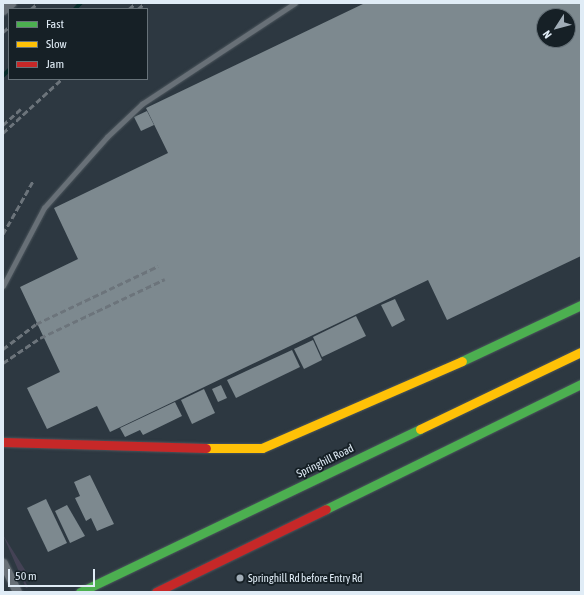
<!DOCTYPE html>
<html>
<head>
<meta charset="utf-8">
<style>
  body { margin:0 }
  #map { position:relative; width:584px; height:595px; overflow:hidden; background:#2d3841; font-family:"Asap Condensed",sans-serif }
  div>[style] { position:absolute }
  .green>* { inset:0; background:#444255 }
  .stream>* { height:3.5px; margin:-1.75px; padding:0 1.75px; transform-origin:1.75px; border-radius:1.75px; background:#052a29 }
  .building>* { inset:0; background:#7d898f }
  .roads { filter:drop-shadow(0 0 1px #4b555c) drop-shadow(0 0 1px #4b555c) }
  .lane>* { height:4.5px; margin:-2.25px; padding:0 2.25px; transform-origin:2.25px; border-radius:2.25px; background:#687077 }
  .street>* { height:9px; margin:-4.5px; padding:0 4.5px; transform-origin:4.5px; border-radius:4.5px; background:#687077 }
  .fast>* { height:9px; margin:-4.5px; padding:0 4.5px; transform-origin:4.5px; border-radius:4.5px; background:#4caf50 }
  .slow>* { height:9px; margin:-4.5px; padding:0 4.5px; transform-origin:4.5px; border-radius:4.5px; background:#ffc107 }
  .jam>* { height:9px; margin:-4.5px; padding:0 4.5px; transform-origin:4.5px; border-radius:4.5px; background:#c62828 }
  .rail>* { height:3px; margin-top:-1.5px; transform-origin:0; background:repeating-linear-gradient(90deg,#6c747b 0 6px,transparent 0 9px) }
  .dots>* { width:11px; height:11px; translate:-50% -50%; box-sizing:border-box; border:2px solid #162026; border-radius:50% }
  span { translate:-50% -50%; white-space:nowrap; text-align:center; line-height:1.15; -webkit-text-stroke:4px #162026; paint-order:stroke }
  .street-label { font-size:11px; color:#e0ecf6 }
  .poi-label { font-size:11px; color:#e0ecf6 }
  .left { translate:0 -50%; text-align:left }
  .frame { position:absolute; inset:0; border:4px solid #e0ecf6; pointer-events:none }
  .legend { position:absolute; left:8px; top:8px; width:140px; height:72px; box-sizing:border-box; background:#162026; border:1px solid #677279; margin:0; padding:5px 7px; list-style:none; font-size:12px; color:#e0ecf6 }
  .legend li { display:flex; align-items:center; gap:8px; height:20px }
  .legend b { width:20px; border:1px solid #677279 }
  .north { position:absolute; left:536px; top:8px; width:40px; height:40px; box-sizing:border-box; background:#162026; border:1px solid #677279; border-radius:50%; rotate:234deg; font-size:11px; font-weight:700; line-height:16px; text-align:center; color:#e0ecf6 }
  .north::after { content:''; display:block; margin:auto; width:14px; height:18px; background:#a1adb7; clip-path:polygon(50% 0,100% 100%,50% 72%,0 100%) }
  .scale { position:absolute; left:8px; top:569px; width:87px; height:18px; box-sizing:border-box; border:2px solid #e0ecf6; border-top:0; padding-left:5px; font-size:12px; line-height:14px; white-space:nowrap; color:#e0ecf6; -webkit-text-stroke:3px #162026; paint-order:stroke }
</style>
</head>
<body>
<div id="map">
  <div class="green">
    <i style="clip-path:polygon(3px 535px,27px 573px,22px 575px,27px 585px,34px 585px,26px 588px)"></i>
  </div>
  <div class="stream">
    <i style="left:75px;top:9px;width:8px;rotate:-45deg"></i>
    <i style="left:3px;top:76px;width:8px;rotate:-45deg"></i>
  </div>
  <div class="building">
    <i style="clip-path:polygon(evenodd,365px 3px,581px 3px,581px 256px,447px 320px,428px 280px,110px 432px,97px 406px,47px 429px,27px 388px,60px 372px,20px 287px,78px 259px,54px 208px,168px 153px,146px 108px,365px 3px,544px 16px,568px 16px,568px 40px,544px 40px,544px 16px)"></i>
    <i style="clip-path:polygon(147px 111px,154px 125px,141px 131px,134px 117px)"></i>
    <i style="clip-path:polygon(395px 299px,405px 320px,392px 327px,381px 305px)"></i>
    <i style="clip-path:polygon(356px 316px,366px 336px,322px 357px,313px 337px)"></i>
    <i style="clip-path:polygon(313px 340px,322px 360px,304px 369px,294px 349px)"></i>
    <i style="clip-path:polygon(292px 350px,300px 367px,236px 398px,227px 380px)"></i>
    <i style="clip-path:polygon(221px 385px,227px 398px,218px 402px,212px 389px)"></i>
    <i style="clip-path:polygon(204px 389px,215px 413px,192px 424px,181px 400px)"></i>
    <i style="clip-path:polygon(175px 402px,182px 416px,143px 435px,140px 430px,125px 437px,120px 428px)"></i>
    <i style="clip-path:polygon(90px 475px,114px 524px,97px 531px,91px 518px,86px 521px,75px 498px,80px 496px,74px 482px)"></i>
    <i style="clip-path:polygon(46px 499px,67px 543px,48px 552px,27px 508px)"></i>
    <i style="clip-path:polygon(67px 505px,85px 536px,70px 543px,55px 511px)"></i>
  </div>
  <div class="roads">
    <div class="lane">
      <i style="left:3px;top:286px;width:88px;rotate:-62.3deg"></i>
      <i style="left:44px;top:208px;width:95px;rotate:-48.4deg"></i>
      <i style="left:107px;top:137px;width:48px;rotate:-43.3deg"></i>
      <i style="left:142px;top:104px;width:183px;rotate:-33.4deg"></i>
    </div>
    <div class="street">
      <i style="left:3px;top:10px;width:11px;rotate:-41deg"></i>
      <i style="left:3px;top:563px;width:32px;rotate:64deg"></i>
    </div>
    <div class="fast">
      <i style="left:462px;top:361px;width:132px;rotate:-25.2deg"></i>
      <i style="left:326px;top:509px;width:284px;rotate:-26.1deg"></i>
      <i style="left:80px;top:592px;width:377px;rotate:-25.6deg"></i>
    </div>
    <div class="slow">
      <i style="left:420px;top:429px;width:178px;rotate:-25.6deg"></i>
      <i style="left:206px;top:448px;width:56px"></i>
      <i style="left:262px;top:448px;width:218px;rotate:-23.5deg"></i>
    </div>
    <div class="jam">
      <i style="left:3px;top:442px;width:203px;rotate:1.7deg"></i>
      <i style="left:156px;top:592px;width:189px;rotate:-26deg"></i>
    </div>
  </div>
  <div class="rail">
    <i style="left:31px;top:9px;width:9px;rotate:-41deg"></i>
    <i style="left:129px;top:9px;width:9px;rotate:-41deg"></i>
    <i style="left:138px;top:9px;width:9px;rotate:-41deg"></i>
    <i style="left:3px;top:32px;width:8px;rotate:-40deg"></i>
    <i style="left:3px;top:125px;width:24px;rotate:-42deg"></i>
    <i style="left:3px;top:133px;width:80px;rotate:-42.5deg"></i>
    <i style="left:3px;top:234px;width:61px;rotate:-60.5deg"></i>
    <i style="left:3px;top:349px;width:41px;rotate:-37.1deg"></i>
    <i style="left:36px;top:324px;width:135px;rotate:-25.4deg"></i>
    <i style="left:3px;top:363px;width:45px;rotate:-34deg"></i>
    <i style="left:40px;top:338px;width:138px;rotate:-25.3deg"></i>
  </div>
  <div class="dots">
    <i style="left:240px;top:578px;background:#a1adb7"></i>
  </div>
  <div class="street-label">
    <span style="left:325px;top:461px;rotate:-26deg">Springhill Road</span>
  </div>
  <div class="poi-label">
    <span class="left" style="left:248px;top:578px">Springhill Rd before Entry Rd</span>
  </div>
  <div class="frame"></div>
  <ul class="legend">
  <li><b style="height:5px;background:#4caf50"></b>Fast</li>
  <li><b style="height:5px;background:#ffc107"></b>Slow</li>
  <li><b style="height:5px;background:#c62828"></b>Jam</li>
  </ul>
  <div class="north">N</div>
  <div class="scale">50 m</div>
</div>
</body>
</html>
